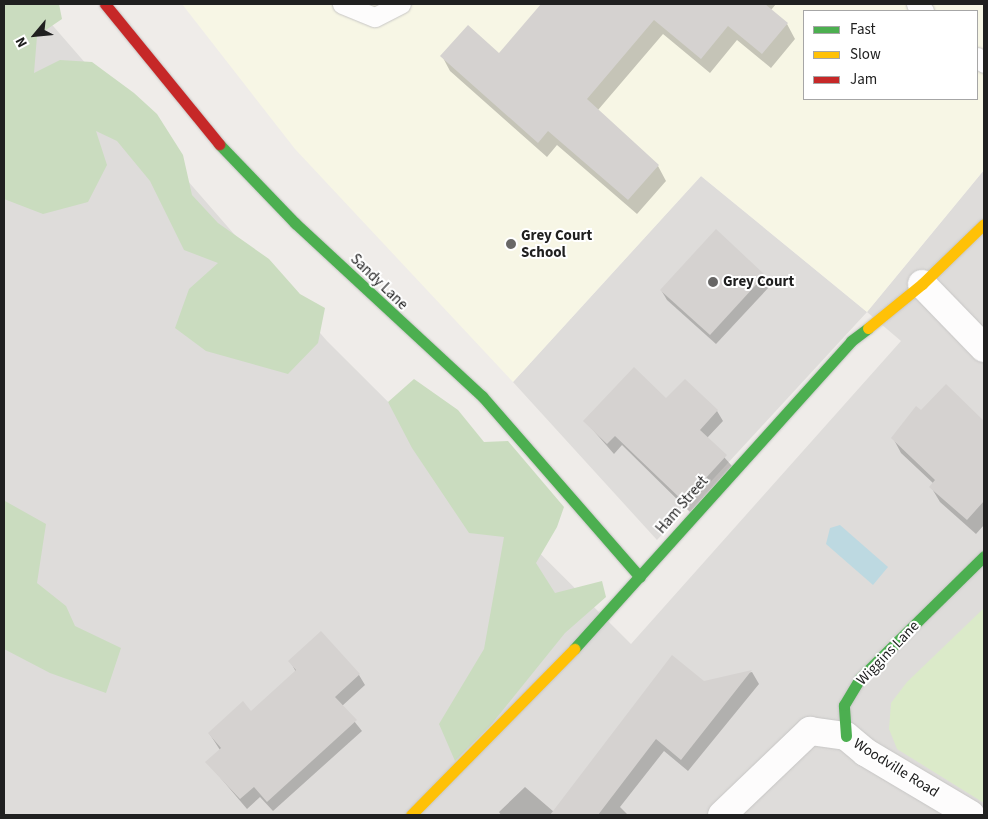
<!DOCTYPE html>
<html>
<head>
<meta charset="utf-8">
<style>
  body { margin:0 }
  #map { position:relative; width:988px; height:819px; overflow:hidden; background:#efece9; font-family:"Source Sans 3",sans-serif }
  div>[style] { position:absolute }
  .residential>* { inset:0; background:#dedcda }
  .education>* { inset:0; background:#f7f6e5 }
  .grass>* { inset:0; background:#dbeac9 }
  .forest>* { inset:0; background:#cadcbf }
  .water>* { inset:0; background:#bdd9e1 }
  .shadow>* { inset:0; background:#0003 }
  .building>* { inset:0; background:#d5d2d0 }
  .roads { filter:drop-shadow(0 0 1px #c7c6c5) drop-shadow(0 0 1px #c7c6c5) }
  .lane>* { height:19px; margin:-9.5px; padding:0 9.5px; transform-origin:9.5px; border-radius:9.5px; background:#fdfcfc }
  .street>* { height:28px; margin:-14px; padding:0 14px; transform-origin:14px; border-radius:14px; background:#fdfcfc }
  .fast>* { height:11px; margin:-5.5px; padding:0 5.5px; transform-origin:5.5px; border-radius:5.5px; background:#4caf50 }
  .slow>* { height:11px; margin:-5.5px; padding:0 5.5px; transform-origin:5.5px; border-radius:5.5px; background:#ffc107 }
  .jam>* { height:11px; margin:-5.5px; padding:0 5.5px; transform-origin:5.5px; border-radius:5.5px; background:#c62828 }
  .dots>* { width:14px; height:14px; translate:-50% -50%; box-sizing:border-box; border:2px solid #fff; border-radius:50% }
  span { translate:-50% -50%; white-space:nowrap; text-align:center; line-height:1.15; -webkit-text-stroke:4px #fff; paint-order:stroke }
  .poi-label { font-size:15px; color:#202020; font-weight:700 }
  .left { translate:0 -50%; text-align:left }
  .street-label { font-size:15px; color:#202020 }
  .frame { position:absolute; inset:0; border:5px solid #202020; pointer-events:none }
  .legend { position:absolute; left:803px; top:10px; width:175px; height:90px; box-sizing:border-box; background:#fff; border:1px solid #a6a6a6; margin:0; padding:6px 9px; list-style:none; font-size:15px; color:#202020 }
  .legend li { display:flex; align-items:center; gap:10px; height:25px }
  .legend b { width:25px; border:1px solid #a6a6a6 }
  .north { position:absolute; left:10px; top:10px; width:50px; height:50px; -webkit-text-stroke:4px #fff; paint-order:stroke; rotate:242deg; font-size:14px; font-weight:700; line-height:20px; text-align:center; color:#202020 }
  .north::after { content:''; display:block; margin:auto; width:18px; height:22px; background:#202020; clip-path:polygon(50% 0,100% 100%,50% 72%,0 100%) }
</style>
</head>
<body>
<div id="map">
  <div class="residential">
    <i style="clip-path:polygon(4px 4px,34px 4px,327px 341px,631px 644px,901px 341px,867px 312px,657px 540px,513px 382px,701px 176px,867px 312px,984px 170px,984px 815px,4px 815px)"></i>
  </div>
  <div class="education">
    <i style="clip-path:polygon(evenodd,182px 4px,984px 4px,984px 170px,867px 312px,701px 176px,513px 382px,295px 149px,182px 4px,804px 11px,977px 11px,977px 99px,804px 99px,804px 11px)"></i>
  </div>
  <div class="grass">
    <i style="clip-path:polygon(984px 608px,984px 803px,897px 749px,889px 729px,891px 703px,907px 682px)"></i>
  </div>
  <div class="forest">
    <i style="clip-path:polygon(4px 4px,59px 4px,62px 19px,37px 36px,34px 73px,60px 60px,92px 62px,134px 93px,157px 114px,183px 155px,192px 195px,218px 223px,269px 259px,300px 294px,325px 308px,318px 343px,288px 374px,206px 351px,175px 328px,189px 289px,218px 263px,184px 250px,150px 181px,117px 141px,96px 131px,107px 165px,88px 202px,43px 214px,4px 199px)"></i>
    <i style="clip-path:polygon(414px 379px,458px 410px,484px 442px,508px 441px,564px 507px,557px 527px,536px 563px,555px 593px,602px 581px,606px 597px,565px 633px,490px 726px,455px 761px,439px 724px,484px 649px,504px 537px,469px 533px,412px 448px,388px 402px)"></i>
    <i style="clip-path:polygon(5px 501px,46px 524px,37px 583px,66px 606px,75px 626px,121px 648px,106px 693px,50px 673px,4px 649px)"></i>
  </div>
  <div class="water">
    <i style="clip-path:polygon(840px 525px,888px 567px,873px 585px,826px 544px,830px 528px)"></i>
  </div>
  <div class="shadow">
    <i style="clip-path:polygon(542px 4px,776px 4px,771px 10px,787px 24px,795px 39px,771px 68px,737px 40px,710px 73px,663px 34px,598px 110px,658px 166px,666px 181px,637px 214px,557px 145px,547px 157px,450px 71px,442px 56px,499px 55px)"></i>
    <i style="clip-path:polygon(764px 275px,770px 286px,716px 344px,667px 300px,661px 290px)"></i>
    <i style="clip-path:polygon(666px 400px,717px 411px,723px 421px,707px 438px,732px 466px,690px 512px,622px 445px,614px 454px,585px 421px)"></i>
    <i style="clip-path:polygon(921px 412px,984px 423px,984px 525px,976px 534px,940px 502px,931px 487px,934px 484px,901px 453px,893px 438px)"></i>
    <i style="clip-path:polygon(290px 661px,359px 675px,365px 685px,342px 706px,362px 731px,273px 811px,260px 797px,247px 809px,207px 762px,220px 750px,209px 733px,251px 712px,296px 672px)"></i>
    <i style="clip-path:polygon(752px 672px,759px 684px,688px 771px,664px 751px,620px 807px,628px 815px,501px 815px,499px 812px,525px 787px,554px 812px,704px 683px)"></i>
  </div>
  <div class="building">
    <i style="clip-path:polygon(541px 4px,765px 4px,788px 23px,762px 54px,728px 26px,701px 59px,654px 20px,587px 99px,659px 165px,628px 200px,548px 131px,538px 143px,440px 56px,468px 25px,499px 53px)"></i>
    <i style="clip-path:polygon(716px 229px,765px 275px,710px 335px,660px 290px)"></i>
    <i style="clip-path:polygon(634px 367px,666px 398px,685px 379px,718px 410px,700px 430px,727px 455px,684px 502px,615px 436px,607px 444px,583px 421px)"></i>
    <i style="clip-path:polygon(946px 384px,984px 421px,984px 501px,967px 520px,929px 487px,935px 480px,891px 438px,916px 406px,921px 410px)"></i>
    <i style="clip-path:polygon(321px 631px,360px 674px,335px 697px,357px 720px,267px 802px,254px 787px,240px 799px,205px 762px,221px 748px,208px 733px,243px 701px,251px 711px,296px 670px,288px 661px)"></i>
    <i style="clip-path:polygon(672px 655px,704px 681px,752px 670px,681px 760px,656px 739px,598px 815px,550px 815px)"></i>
  </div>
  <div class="roads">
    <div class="lane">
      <i style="left:342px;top:4px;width:35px;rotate:22deg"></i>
      <i style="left:375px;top:17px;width:29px;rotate:-27deg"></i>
      <i style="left:916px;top:4px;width:11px;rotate:41deg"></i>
      <i style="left:977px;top:57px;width:9px;rotate:41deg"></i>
    </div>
    <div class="street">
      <i style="left:922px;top:284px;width:89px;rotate:45.9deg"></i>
      <i style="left:722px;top:815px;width:122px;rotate:-43.7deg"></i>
      <i style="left:810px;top:731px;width:36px;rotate:8deg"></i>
      <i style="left:846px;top:736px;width:25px;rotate:40deg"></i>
      <i style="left:865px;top:752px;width:123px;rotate:30.7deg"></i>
    </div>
    <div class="fast">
      <i style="left:219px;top:144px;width:110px;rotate:46.1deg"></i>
      <i style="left:295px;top:223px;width:255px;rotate:42.8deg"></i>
      <i style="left:482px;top:396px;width:240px;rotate:48.9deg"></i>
      <i style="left:574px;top:649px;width:414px;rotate:-48deg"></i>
      <i style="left:851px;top:341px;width:21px;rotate:-37deg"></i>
      <i style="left:846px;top:736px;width:31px;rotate:-94deg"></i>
      <i style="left:844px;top:705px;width:31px;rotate:-59deg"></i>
      <i style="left:860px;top:678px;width:174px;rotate:-44.5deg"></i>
    </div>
    <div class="slow">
      <i style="left:868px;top:328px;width:70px;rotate:-39.2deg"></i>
      <i style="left:922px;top:284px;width:86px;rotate:-44.1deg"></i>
      <i style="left:411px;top:815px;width:233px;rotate:-45.5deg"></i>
    </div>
    <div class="jam">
      <i style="left:105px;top:4px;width:181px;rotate:50.8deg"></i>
    </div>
  </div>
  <div class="dots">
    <i style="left:511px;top:244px;background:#686766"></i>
    <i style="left:713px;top:282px;background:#686766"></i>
  </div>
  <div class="poi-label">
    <span class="left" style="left:521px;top:244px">Grey Court<br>School</span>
    <span class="left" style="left:723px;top:282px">Grey Court</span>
  </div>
  <div class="street-label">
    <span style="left:379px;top:282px;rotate:44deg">Sandy Lane</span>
    <span style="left:682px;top:505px;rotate:-49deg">Ham Street</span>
    <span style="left:888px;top:653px;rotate:-46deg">Wiggins Lane</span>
    <span style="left:896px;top:768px;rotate:32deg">Woodville Road</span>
  </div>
  <div class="frame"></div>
  <ul class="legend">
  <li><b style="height:6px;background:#4caf50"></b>Fast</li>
  <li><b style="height:6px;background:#ffc107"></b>Slow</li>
  <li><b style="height:6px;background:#c62828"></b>Jam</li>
  </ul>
  <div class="north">N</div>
</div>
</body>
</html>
